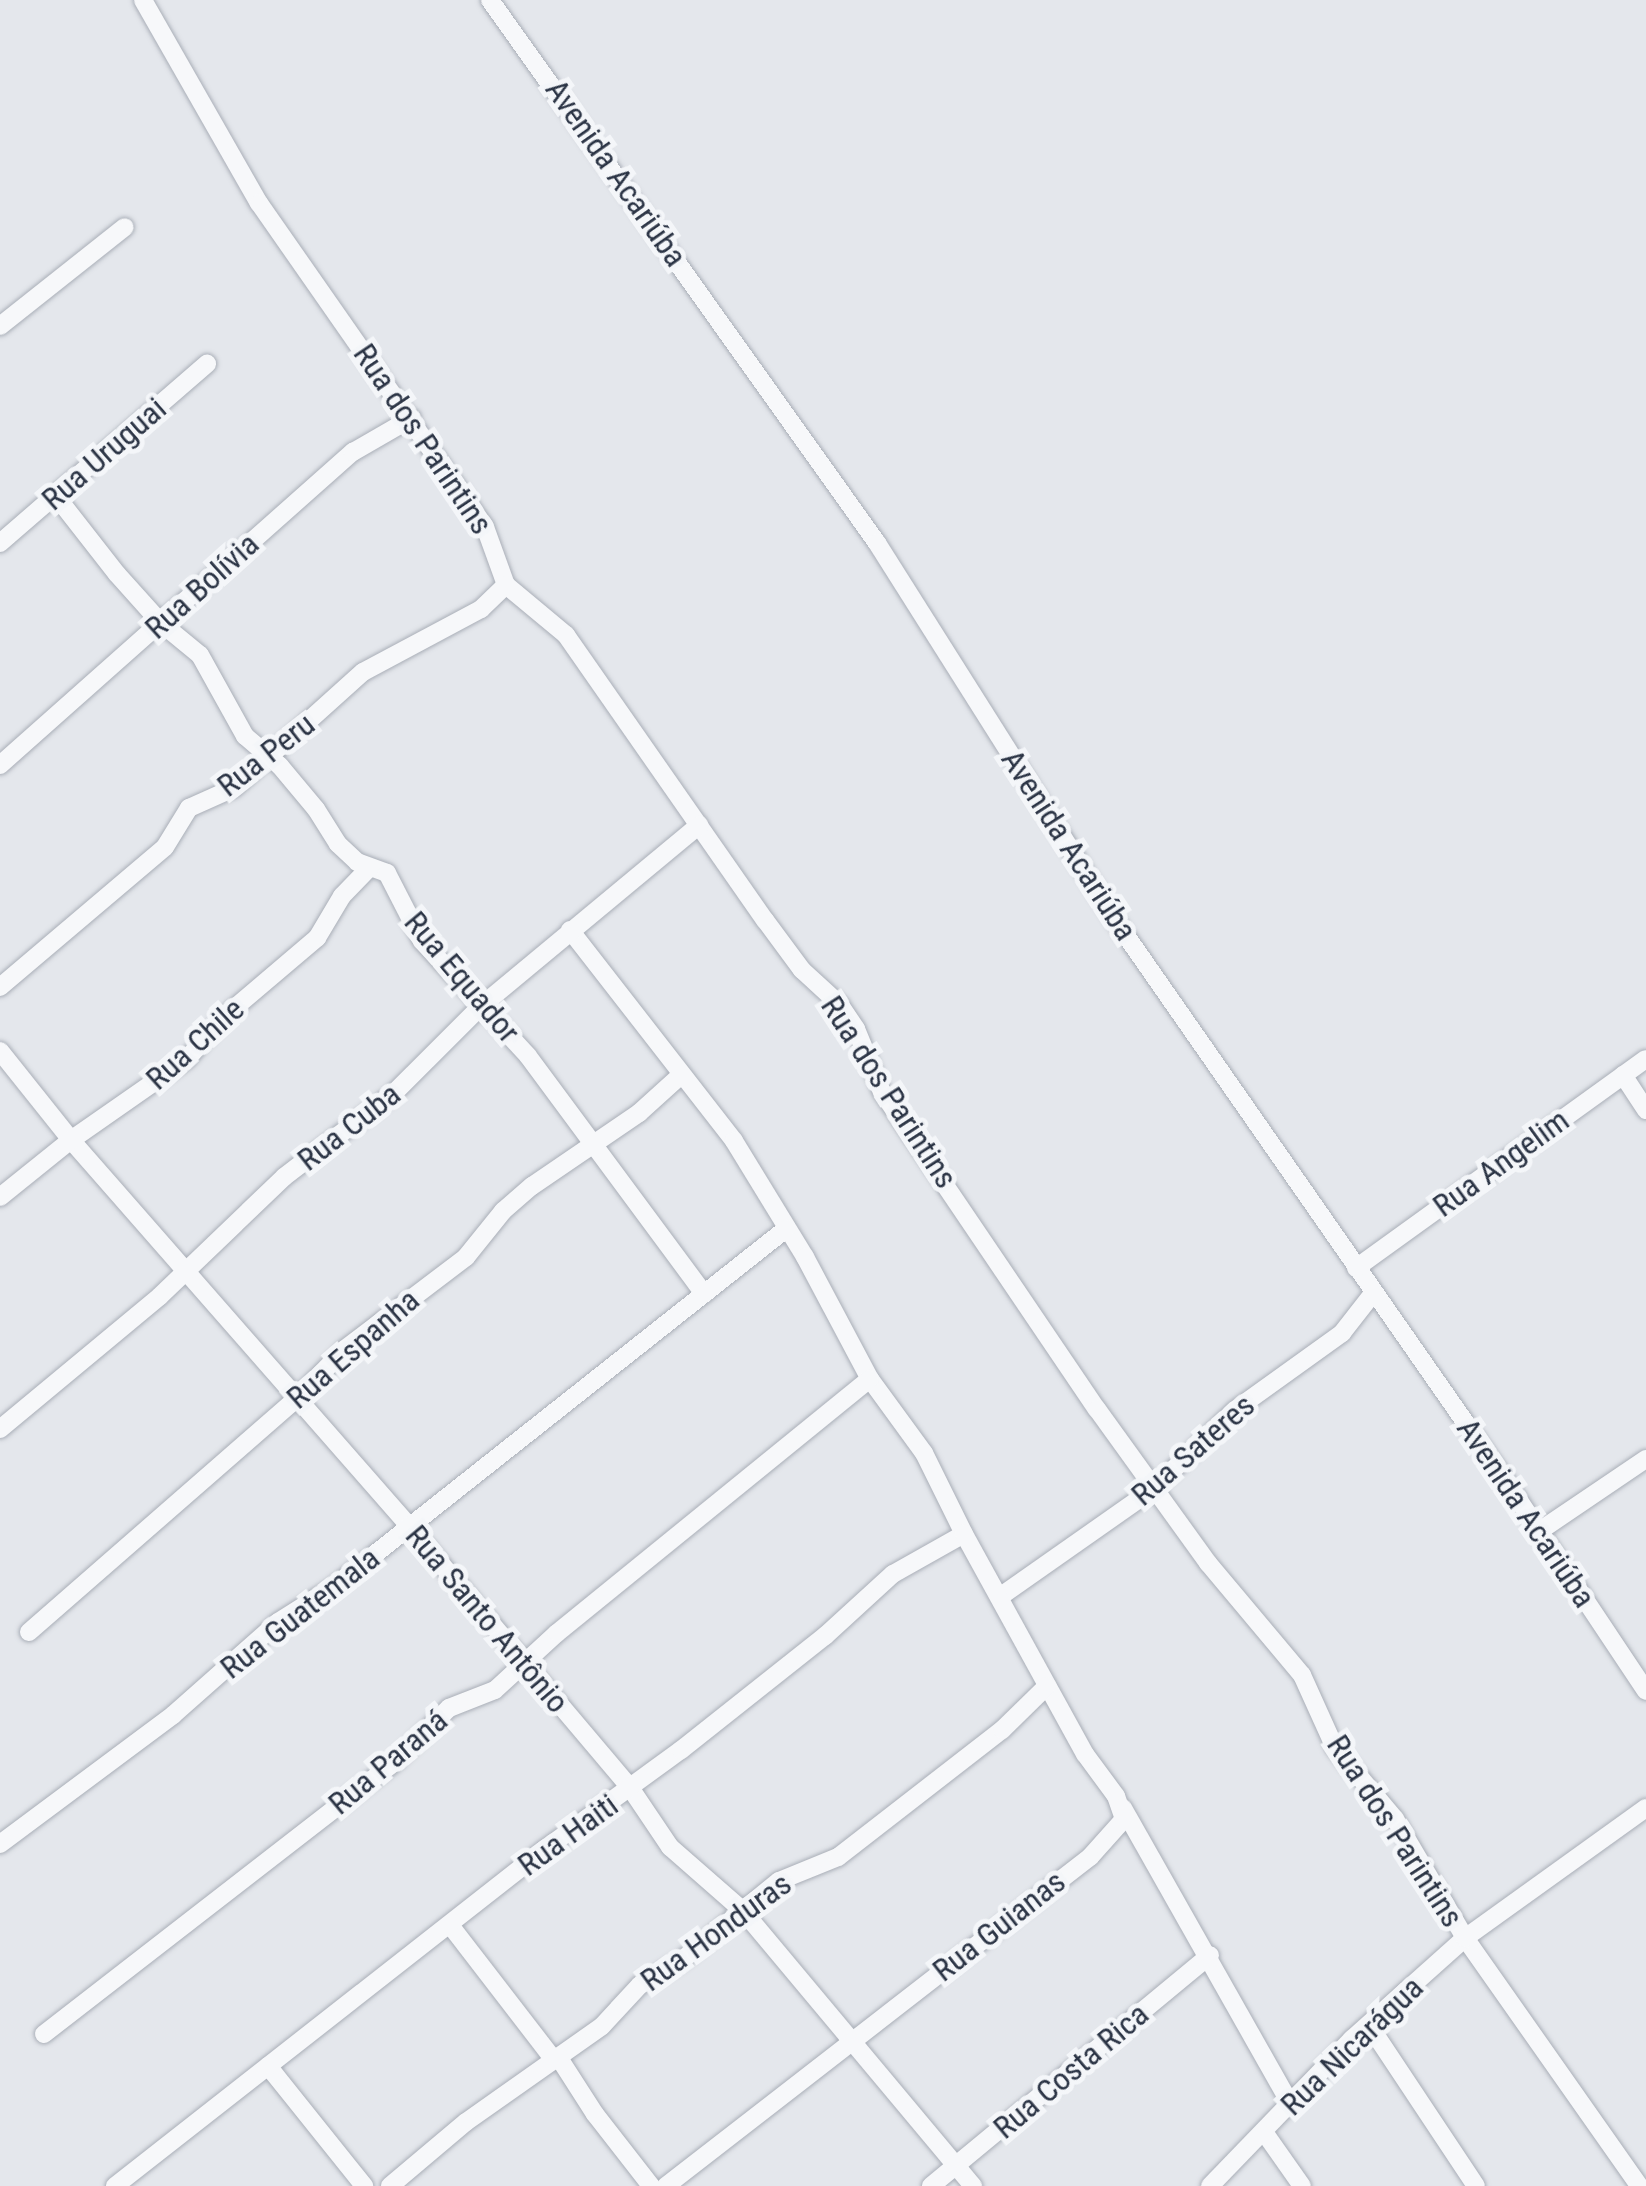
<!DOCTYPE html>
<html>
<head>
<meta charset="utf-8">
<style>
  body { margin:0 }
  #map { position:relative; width:1646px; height:2186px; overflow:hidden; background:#e4e7ec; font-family:"Roboto Condensed",sans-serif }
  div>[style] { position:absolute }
  .roads { filter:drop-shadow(0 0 2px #a9aeb7) drop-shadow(0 0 2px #a9aeb7) }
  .street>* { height:18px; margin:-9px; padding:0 9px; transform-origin:9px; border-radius:9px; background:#f7f8fa }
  span { translate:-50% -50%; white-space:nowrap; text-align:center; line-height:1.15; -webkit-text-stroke:10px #f4f6f9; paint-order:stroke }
  .street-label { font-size:32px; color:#2b3445 }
</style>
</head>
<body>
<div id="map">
  <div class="roads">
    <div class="street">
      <i style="left:143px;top:0;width:234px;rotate:60.3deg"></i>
      <i style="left:259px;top:203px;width:395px;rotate:55.1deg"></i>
      <i style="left:485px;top:527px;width:62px;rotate:70.1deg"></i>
      <i style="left:506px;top:585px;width:78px;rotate:39.8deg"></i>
      <i style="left:566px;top:635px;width:348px;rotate:55.1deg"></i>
      <i style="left:765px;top:920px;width:62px;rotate:53.5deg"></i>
      <i style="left:802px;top:970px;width:52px;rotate:42.6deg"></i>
      <i style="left:840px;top:1005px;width:29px;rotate:56deg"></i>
      <i style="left:856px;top:1029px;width:68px;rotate:67.6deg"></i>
      <i style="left:882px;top:1092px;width:383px;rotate:55.9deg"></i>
      <i style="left:1097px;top:1409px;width:190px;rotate:54.2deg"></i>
      <i style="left:1208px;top:1563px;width:146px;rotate:50deg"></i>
      <i style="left:1302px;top:1675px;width:80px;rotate:65.7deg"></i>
      <i style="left:1335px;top:1748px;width:93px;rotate:49.8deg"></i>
      <i style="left:1395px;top:1819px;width:138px;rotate:59.5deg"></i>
      <i style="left:1465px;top:1938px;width:303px;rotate:54.9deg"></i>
      <i style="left:490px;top:0;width:667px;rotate:54.52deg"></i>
      <i style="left:877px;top:543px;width:451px;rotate:57.7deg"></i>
      <i style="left:1118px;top:924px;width:679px;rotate:55.14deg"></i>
      <i style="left:1506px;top:1481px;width:252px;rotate:56.3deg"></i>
      <i style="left:0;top:326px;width:159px;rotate:-38.4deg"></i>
      <i style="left:56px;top:496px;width:99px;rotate:52deg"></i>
      <i style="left:117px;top:574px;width:66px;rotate:48.1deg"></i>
      <i style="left:161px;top:623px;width:50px;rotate:39.4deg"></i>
      <i style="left:200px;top:655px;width:93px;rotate:60.9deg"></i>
      <i style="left:245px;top:736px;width:46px;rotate:40.6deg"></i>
      <i style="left:280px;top:766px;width:56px;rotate:50.1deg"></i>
      <i style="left:316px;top:809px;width:41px;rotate:57.8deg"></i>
      <i style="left:338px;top:844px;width:26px;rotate:43deg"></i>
      <i style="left:357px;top:862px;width:32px;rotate:20deg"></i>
      <i style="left:387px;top:873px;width:76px;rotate:62.8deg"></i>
      <i style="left:422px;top:941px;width:156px;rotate:47.3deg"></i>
      <i style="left:528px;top:1056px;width:296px;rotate:53.5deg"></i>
      <i style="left:0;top:543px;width:274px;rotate:-40.9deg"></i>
      <i style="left:0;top:765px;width:472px;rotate:-41.6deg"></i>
      <i style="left:353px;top:452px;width:68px;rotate:-30deg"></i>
      <i style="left:570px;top:930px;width:267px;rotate:52.1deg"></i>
      <i style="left:734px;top:1141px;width:136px;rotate:58.5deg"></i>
      <i style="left:805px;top:1257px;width:138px;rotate:62deg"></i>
      <i style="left:870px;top:1379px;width:92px;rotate:53.9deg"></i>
      <i style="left:924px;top:1453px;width:90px;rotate:63.7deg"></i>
      <i style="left:0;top:987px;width:216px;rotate:-40.3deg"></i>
      <i style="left:165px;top:847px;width:46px;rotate:-58.4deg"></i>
      <i style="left:189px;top:808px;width:49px;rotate:-24deg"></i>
      <i style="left:234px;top:788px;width:173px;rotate:-42deg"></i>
      <i style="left:363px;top:672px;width:134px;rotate:-28.1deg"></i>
      <i style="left:481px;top:609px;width:35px;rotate:-44deg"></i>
      <i style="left:0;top:1051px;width:114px;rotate:51.4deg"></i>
      <i style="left:71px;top:1140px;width:513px;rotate:48.79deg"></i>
      <i style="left:409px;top:1526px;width:344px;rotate:49.8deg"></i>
      <i style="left:631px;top:1789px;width:70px;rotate:56.1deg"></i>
      <i style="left:670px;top:1847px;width:97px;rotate:41.2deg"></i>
      <i style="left:743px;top:1911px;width:359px;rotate:50.1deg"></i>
      <i style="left:1623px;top:1075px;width:42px;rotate:56.7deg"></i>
      <i style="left:0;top:1197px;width:91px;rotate:-38.8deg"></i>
      <i style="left:71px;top:1140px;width:141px;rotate:-34.9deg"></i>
      <i style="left:187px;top:1059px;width:57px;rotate:-48.5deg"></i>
      <i style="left:225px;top:1016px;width:121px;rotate:-40.3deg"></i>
      <i style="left:317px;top:938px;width:49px;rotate:-59.2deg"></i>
      <i style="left:342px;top:896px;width:39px;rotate:-46deg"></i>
      <i style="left:1356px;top:1268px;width:357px;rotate:-35.8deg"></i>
      <i style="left:0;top:1429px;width:208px;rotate:-39.7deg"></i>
      <i style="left:160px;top:1296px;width:172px;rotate:-43.8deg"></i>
      <i style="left:284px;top:1177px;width:140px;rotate:-37.4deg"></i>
      <i style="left:395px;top:1092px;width:120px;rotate:-45deg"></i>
      <i style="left:480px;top:1007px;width:285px;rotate:-39.7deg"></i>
      <i style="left:1538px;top:1532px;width:130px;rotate:-34.1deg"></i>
      <i style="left:1001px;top:1596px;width:184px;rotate:-35.1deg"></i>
      <i style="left:1152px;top:1490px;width:115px;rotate:-43.9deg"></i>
      <i style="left:1235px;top:1410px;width:132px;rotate:-35.7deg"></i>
      <i style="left:1342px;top:1333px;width:52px;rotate:-52deg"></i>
      <i style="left:29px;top:1632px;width:357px;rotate:-41.1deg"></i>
      <i style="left:298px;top:1397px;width:67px;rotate:-45.6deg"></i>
      <i style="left:345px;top:1349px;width:152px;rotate:-37.2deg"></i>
      <i style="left:466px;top:1257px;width:59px;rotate:-51.2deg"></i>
      <i style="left:503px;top:1211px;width:38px;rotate:-41deg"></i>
      <i style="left:532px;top:1186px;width:130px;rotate:-34.3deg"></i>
      <i style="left:639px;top:1113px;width:57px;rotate:-42.1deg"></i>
      <i style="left:1123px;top:1808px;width:341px;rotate:60.5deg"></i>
      <i style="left:0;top:1844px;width:216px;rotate:-36.7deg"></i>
      <i style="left:173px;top:1715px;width:140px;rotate:-41.5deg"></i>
      <i style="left:278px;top:1622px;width:64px;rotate:-32.2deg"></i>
      <i style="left:332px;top:1588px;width:579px;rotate:-38.34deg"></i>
      <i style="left:450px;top:1925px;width:170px;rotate:52.4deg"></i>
      <i style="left:1369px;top:2025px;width:193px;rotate:56.4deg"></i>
      <i style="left:44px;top:2034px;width:447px;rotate:-37.8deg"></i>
      <i style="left:397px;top:1760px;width:74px;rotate:-45deg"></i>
      <i style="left:449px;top:1708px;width:49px;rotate:-21.4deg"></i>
      <i style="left:495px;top:1690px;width:84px;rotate:-42.6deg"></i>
      <i style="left:557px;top:1633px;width:403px;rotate:-39.1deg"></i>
      <i style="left:559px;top:2058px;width:67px;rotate:57.3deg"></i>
      <i style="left:595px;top:2114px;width:91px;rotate:52.1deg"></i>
      <i style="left:268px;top:2066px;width:154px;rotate:51.3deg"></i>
      <i style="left:1264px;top:2132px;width:66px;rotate:54.9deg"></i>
      <i style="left:115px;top:2186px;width:546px;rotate:-38.09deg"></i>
      <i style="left:545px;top:1849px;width:168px;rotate:-36.1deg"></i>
      <i style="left:681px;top:1750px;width:184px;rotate:-38.4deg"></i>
      <i style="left:825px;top:1636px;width:92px;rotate:-42.4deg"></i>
      <i style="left:893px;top:1574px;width:81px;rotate:-29.4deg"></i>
      <i style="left:964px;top:1534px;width:251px;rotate:61.2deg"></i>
      <i style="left:1085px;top:1754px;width:52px;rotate:53.6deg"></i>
      <i style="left:1116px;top:1796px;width:24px;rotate:71deg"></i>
      <i style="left:1124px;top:1819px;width:51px;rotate:131.8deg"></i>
      <i style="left:1090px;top:1857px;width:537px;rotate:142.19deg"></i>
      <i style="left:390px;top:2186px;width:99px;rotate:-40.1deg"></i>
      <i style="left:466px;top:2122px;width:166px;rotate:-35.2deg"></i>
      <i style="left:602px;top:2026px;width:56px;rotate:-47.2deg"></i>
      <i style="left:640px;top:1985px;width:49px;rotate:-30.8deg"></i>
      <i style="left:682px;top:1960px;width:125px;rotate:-39.2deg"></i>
      <i style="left:779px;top:1881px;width:64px;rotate:-22.1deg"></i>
      <i style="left:838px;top:1857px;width:207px;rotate:-37.8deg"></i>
      <i style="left:1002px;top:1730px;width:63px;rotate:-44.4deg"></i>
      <i style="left:931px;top:2186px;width:362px;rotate:-39.6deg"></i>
      <i style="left:1210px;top:2186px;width:204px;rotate:-46deg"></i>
      <i style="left:1352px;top:2039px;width:152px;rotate:-41.8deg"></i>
      <i style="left:1465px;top:1938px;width:223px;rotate:-35.7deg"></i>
    </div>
  </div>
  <div class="street-label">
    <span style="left:616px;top:173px;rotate:55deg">Avenida Acariúba</span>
    <span style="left:423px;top:439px;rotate:56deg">Rua dos Parintins</span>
    <span style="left:104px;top:454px;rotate:-41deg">Rua Uruguai</span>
    <span style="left:202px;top:586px;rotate:-42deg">Rua Bolívia</span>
    <span style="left:266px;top:755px;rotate:-38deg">Rua Peru</span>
    <span style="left:1069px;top:845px;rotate:57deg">Avenida Acariúba</span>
    <span style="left:462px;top:977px;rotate:50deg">Rua Equador</span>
    <span style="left:195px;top:1044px;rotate:-42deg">Rua Chile</span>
    <span style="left:889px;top:1092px;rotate:57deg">Rua dos Parintins</span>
    <span style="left:349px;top:1127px;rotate:-38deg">Rua Cuba</span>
    <span style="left:1501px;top:1163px;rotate:-36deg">Rua Angelim</span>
    <span style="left:353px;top:1349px;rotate:-41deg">Rua Espanha</span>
    <span style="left:1193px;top:1450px;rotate:-41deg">Rua Sateres</span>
    <span style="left:1526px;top:1513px;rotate:56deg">Avenida Acariúba</span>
    <span style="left:300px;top:1613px;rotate:-38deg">Rua Guatemala</span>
    <span style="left:487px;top:1619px;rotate:50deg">Rua Santo Antônio</span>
    <span style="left:388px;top:1762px;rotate:-40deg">Rua Paraná</span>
    <span style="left:1395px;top:1831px;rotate:57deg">Rua dos Parintins</span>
    <span style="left:568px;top:1835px;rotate:-36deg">Rua Haiti</span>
    <span style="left:999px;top:1926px;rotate:-38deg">Rua Guianas</span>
    <span style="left:716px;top:1932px;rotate:-36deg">Rua Honduras</span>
    <span style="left:1352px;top:2046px;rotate:-44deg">Rua Nicarágua</span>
    <span style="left:1071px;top:2071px;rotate:-40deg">Rua Costa Rica</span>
  </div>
</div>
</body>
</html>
